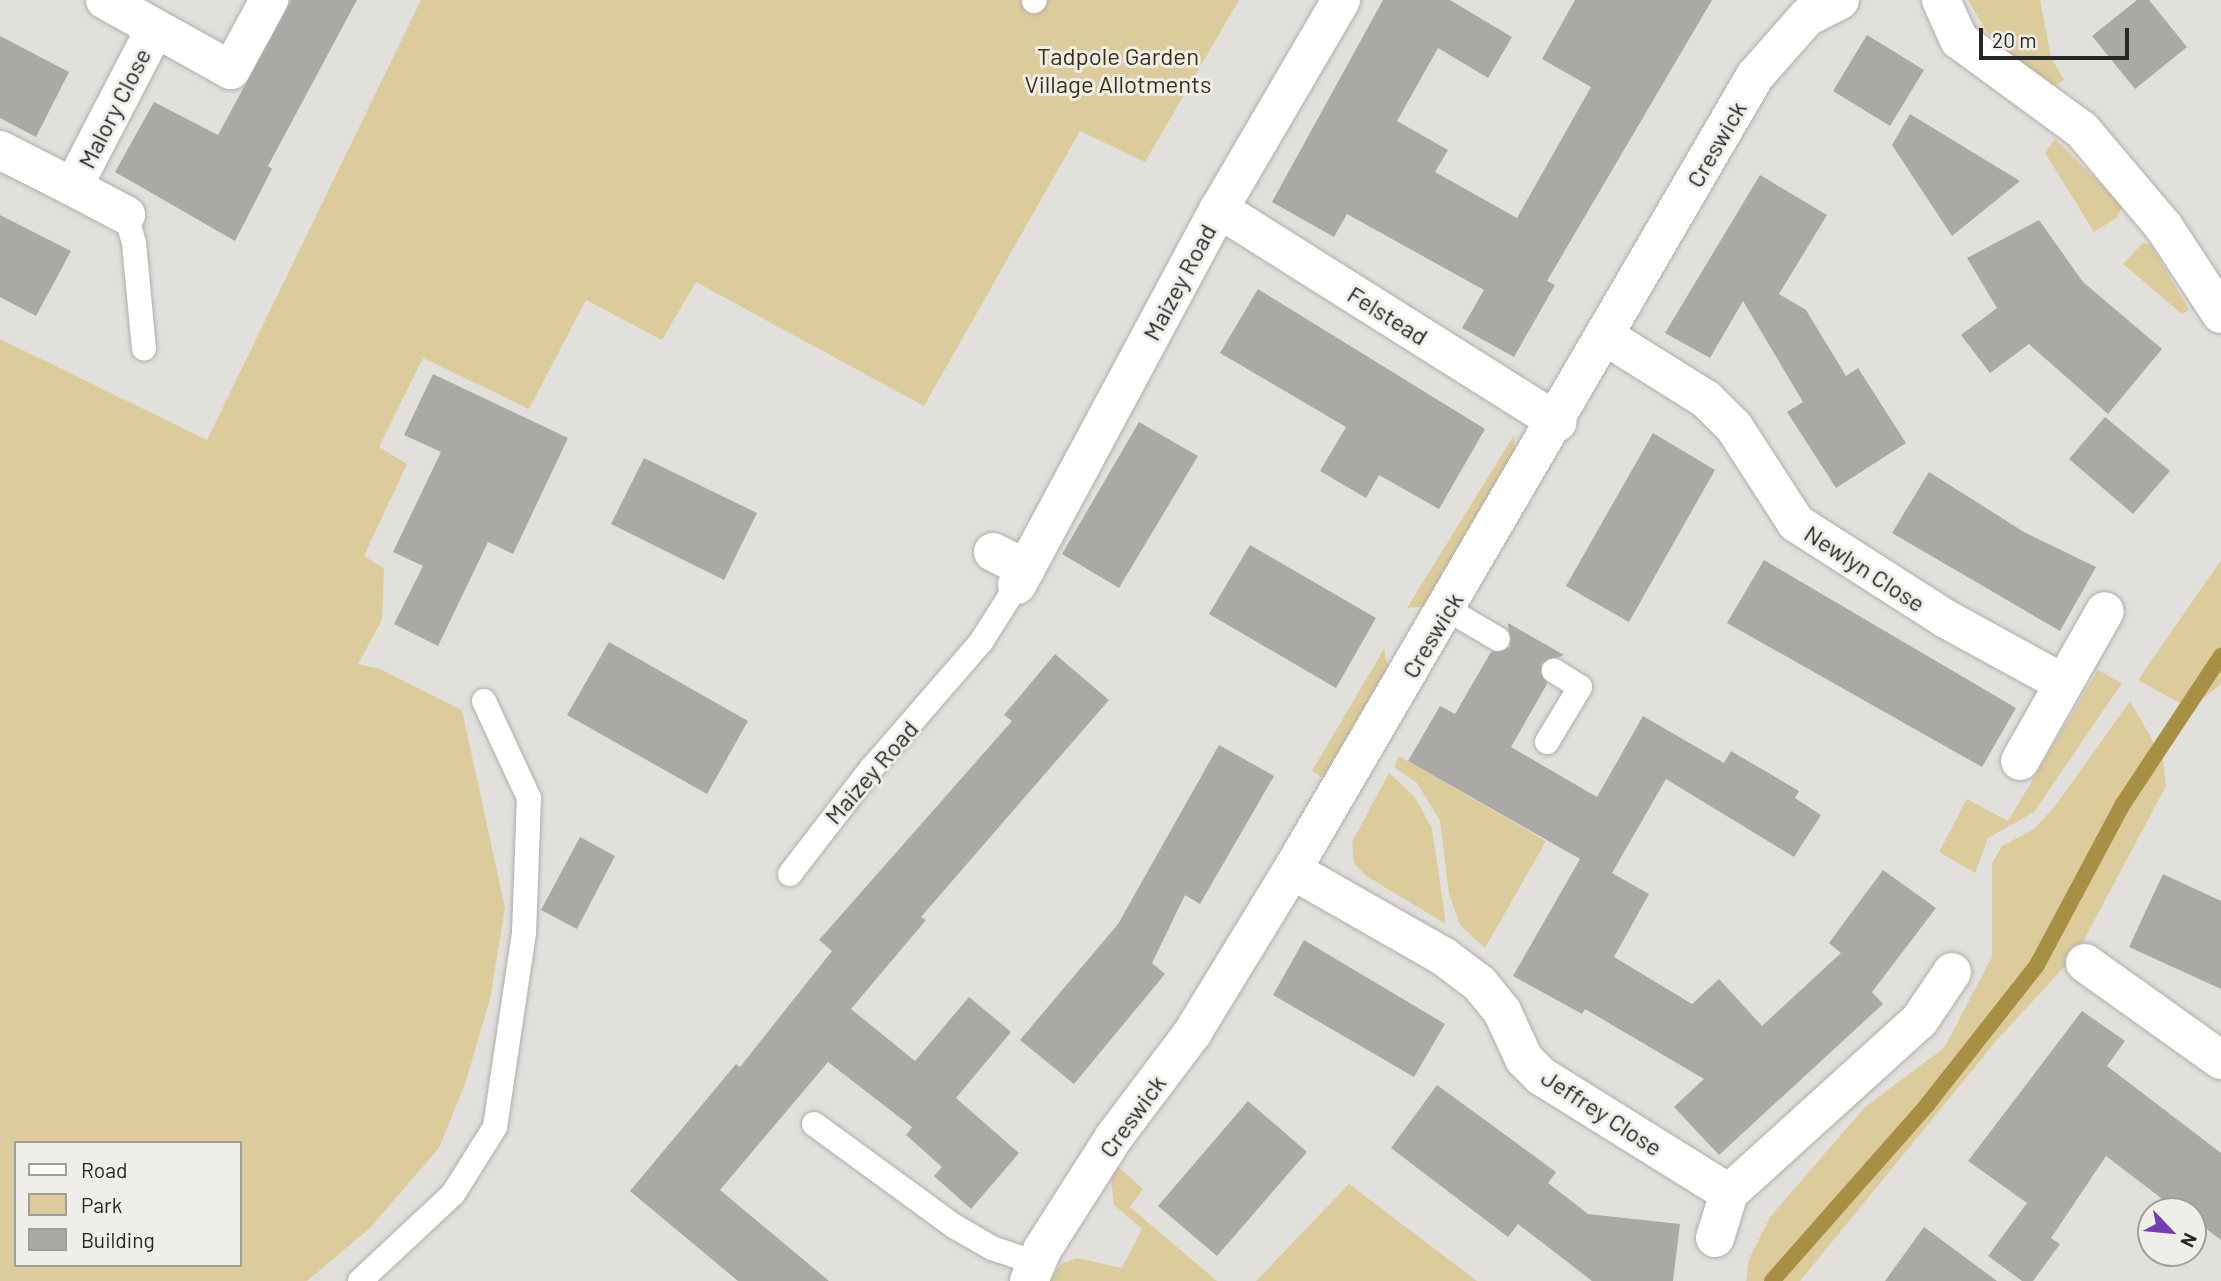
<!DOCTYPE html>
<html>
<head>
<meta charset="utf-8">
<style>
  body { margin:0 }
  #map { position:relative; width:2221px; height:1281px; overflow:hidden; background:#e2e0dc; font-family:Barlow,sans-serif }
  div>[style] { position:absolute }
  .green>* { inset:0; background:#ddcc9b }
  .stream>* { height:16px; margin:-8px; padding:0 8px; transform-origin:8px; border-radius:8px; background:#a78f44 }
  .building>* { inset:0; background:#aba9a5 }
  .roads { filter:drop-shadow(0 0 2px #afaeaa) drop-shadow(0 0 2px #afaeaa) }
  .lane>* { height:24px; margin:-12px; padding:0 12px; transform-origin:12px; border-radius:12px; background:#fff }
  .street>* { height:38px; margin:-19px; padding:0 19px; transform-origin:19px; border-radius:19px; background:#fff }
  span { translate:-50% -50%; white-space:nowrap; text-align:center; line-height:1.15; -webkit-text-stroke:6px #efeeea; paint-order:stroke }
  .park-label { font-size:24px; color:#3b300f }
  .street-label { font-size:24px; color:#272625 }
  .legend { position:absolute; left:14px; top:1141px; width:228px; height:126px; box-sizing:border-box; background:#efeeea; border:2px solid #9f9e9b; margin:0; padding:9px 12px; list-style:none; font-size:21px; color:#272625 }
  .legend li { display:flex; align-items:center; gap:14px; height:35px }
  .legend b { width:35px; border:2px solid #9f9e9b }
  .north { position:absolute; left:2137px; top:1197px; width:70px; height:70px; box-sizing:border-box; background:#efeeea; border:2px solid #9f9e9b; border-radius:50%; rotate:116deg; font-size:19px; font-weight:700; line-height:28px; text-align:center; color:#272625 }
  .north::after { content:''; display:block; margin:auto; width:24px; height:32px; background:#753db4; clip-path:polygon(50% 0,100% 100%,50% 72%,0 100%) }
  .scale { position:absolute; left:1979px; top:28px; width:150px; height:32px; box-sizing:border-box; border:4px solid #272625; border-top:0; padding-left:9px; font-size:21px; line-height:24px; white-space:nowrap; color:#272625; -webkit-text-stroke:5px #efeeea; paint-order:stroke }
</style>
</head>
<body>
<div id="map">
  <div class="green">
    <i style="clip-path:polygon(evenodd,421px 0,1239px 0,1145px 162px,1080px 131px,924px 406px,696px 282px,662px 340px,586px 300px,529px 409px,423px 358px,379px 447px,407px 464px,364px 556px,384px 568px,382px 620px,358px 664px,380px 669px,462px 710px,505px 908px,490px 999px,465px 1084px,439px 1148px,370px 1228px,307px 1281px,0 1281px,0 339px,207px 440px,421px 0,16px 1143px,240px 1143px,240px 1265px,16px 1265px,16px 1143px)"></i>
    <i style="clip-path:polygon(1968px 0,2040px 0,2051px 57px,2064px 80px,2054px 86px,1996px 47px)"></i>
    <i style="clip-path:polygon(2055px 139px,2123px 206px,2116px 218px,2094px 232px,2045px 153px)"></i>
    <i style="clip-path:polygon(2143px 243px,2151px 245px,2189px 310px,2182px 314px,2123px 264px)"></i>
    <i style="clip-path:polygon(1514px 435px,1515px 452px,1429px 606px,1407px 608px)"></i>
    <i style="clip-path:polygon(2221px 560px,2221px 684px,2190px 709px,2138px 680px)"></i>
    <i style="clip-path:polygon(1384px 649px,1389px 672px,1326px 780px,1312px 771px)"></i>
    <i style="clip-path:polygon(2098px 670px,2122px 683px,2034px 812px,1988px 838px,1975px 873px,1939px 852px,1967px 799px,2008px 821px)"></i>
    <i style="clip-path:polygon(2130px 701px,2163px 759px,2166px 786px,2077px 953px,1997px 1040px,1800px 1281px,1746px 1281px,1749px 1259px,1770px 1217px,1865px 1107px,1944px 1048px,1992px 957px,1992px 863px,2002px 846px,2034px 829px,2056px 805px)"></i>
    <i style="clip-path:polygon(1399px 756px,1546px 841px,1485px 948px,1460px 925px,1449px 894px,1440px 821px,1417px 783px,1394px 767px)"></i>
    <i style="clip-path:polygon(1389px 773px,1414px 796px,1432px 828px,1446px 924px,1366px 876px,1354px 863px,1352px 842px)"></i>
    <i style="clip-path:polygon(1116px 1165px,1143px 1189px,1130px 1207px,1217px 1281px,1050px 1281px,1061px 1264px,1077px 1258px,1122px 1268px,1142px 1229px,1114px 1205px,1111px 1178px)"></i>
    <i style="clip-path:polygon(1349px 1184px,1477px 1281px,1256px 1281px)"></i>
  </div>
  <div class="stream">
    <i style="left:1772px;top:1281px;width:235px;rotate:-48.6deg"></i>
    <i style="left:1927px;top:1105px;width:178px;rotate:-51.8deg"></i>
    <i style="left:2037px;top:965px;width:183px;rotate:-61.9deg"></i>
    <i style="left:2123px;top:804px;width:178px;rotate:-56.5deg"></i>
  </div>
  <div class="building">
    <i style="clip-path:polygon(291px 0,357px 0,268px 166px,272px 169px,235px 241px,115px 172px,154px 102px,218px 135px)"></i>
    <i style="clip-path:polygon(1383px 0,1450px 0,1512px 37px,1488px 78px,1438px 48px,1397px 121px,1448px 150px,1435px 172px,1517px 218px,1591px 87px,1542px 59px,1575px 0,1712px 0,1547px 281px,1555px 285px,1514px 357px,1462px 328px,1484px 290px,1347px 214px,1334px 237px,1272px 202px)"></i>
    <i style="clip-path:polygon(2137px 0,2149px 0,2187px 47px,2135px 89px,2092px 36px)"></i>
    <i style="clip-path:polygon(1867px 35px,1924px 70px,1890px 126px,1833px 91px)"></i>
    <i style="clip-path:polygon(0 36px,69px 72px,36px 137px,0 118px)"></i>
    <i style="clip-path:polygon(1910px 114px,2020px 181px,1952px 236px,1892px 145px)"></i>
    <i style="clip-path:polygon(1760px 175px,1827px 215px,1779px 294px,1806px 310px,1846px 376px,1858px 368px,1906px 443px,1836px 488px,1787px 412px,1803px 402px,1743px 301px,1710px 358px,1665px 333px)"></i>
    <i style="clip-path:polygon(0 215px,71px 251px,36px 316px,0 297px)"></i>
    <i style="clip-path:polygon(2039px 220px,2083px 282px,2162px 349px,2108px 414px,2029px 344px,1990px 373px,1961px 335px,1997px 308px,1967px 258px)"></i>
    <i style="clip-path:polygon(1258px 289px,1485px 429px,1439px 509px,1379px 475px,1366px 498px,1320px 471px,1346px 427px,1220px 353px)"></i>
    <i style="clip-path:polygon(433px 374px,568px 438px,513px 554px,488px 542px,438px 646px,394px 624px,423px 566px,393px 552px,441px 452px,404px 435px)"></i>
    <i style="clip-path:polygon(2105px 417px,2170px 471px,2133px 514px,2069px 459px)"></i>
    <i style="clip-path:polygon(1139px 422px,1198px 456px,1119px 588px,1062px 554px)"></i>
    <i style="clip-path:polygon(1653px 433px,1715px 470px,1629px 622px,1566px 586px)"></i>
    <i style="clip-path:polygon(644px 458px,757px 513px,724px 580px,611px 524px)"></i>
    <i style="clip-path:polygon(1929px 472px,2024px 532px,2096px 567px,2060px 631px,1892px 533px)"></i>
    <i style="clip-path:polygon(1250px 545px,1376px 618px,1336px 688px,1209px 614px)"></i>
    <i style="clip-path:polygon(1764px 560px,2016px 708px,1982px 767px,1727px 623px)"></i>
    <i style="clip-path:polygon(1508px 623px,1564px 655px,1541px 664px,1547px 684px,1511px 747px,1597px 797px,1643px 716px,1724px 763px,1731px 751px,1799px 791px,1795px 798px,1821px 815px,1794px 857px,1666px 779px,1612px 873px,1649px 894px,1614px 957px,1692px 1004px,1719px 979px,1762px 1026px,1841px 953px,1829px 943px,1883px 870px,1936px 908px,1872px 992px,1883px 1004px,1719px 1155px,1674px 1107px,1704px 1079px,1585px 1009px,1582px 1014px,1513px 976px,1580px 859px,1408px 761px,1440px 706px,1455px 714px,1491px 652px,1510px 647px)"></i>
    <i style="clip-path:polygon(609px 642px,748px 721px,707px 794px,567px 715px)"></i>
    <i style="clip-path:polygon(1055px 654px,1109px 700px,921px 917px,926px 920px,851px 1009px,915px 1061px,969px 997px,1011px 1032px,956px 1098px,1019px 1153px,971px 1209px,934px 1176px,942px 1167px,906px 1135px,912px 1127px,828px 1062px,720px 1190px,829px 1281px,738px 1281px,630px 1191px,736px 1064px,740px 1067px,832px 951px,819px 940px,1012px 721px,1004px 715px)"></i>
    <i style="clip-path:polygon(1219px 745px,1274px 776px,1200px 904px,1185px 895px,1152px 963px,1165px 974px,1074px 1084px,1020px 1040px,1118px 924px)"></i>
    <i style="clip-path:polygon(580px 837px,615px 856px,577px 929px,541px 910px)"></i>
    <i style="clip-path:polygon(2163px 874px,2221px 901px,2221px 989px,2129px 947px)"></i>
    <i style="clip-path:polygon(1304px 940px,1445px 1024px,1414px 1077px,1273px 995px)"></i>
    <i style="clip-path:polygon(2082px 1011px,2125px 1041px,2107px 1066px,2221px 1153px,2221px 1240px,2193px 1219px,2193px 1211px,2178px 1211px,2106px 1156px,2051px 1238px,2060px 1244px,2033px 1281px,2022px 1281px,1988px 1256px,2027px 1203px,1968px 1161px)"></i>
    <i style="clip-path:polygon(1437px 1085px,1556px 1172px,1548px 1183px,1588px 1214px,1680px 1224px,1673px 1281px,1592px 1281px,1518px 1224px,1508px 1237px,1391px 1148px)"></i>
    <i style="clip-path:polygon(1248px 1101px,1307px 1152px,1217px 1256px,1158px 1206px)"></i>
    <i style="clip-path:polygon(1924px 1227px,1997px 1281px,1885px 1281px)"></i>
  </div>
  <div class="roads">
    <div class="lane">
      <i style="left:1034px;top:1px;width:1px;rotate:-45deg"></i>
      <i style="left:126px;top:215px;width:29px;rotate:74deg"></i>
      <i style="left:134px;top:243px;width:106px;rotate:84.6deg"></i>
      <i style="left:1447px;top:609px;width:59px;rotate:30.5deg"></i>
      <i style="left:1547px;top:742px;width:64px;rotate:-59deg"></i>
      <i style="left:1580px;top:687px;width:31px;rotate:-148deg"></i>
      <i style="left:790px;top:874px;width:133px;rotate:-52.4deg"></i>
      <i style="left:871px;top:769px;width:168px;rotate:-49.1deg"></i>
      <i style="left:981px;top:642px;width:67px;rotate:-57.7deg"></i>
      <i style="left:814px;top:1124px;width:173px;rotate:36.1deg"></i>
      <i style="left:954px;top:1226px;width:44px;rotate:30.1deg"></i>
      <i style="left:992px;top:1248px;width:46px;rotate:18.8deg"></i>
      <i style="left:360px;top:1281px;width:127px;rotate:-43.1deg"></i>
      <i style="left:453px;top:1194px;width:79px;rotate:-57.9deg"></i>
      <i style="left:495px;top:1127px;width:196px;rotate:-81.5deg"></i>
      <i style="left:524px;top:933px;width:135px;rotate:-87.9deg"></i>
      <i style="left:529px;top:798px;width:107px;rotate:-114.9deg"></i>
    </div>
    <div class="street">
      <i style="left:105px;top:0;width:144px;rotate:29.1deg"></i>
      <i style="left:231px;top:70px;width:80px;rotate:-61.5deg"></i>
      <i style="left:1941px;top:0;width:44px;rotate:65.8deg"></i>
      <i style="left:1959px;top:40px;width:152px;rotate:36.2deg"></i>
      <i style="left:2082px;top:130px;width:127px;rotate:49.8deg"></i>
      <i style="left:2164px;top:227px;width:104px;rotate:56.8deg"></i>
      <i style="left:0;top:150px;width:82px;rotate:26.9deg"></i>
      <i style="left:73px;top:187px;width:178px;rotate:-62.6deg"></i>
      <i style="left:73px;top:187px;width:60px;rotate:27.8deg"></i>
      <i style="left:1219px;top:209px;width:400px;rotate:32.2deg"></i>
      <i style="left:1605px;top:336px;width:119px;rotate:32deg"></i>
      <i style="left:1706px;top:399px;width:40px;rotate:45deg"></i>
      <i style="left:1734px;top:427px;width:114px;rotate:57.1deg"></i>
      <i style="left:1796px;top:523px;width:178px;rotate:32.6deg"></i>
      <i style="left:1946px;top:619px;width:133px;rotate:28.7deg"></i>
      <i style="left:993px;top:552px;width:37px;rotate:27deg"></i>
      <i style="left:1017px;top:585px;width:427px;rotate:-61.8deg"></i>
      <i style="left:1219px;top:209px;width:242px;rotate:-59.7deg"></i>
      <i style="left:2020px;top:761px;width:172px;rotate:-60.5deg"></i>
      <i style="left:1292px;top:870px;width:174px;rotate:29.7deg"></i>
      <i style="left:1443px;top:956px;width:46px;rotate:37.1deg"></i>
      <i style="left:1480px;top:984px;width:35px;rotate:51deg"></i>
      <i style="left:1502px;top:1011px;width:53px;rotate:65.4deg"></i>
      <i style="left:1524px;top:1059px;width:24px;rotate:45deg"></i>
      <i style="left:1541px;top:1076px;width:221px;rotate:31.9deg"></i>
      <i style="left:2085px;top:963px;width:167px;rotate:35.5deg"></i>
      <i style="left:1715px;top:1238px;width:47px;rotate:-72.7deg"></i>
      <i style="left:1729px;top:1193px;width:256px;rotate:-42.2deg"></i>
      <i style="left:1919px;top:1021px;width:59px;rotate:-56deg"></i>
      <i style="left:1029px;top:1281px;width:34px;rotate:-67deg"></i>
      <i style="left:1042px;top:1250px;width:134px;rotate:-57.5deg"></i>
      <i style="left:1114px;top:1137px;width:131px;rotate:-53deg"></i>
      <i style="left:1193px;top:1032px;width:190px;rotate:-58.6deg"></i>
      <i style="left:1292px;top:870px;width:919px;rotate:-59.75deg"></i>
      <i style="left:1755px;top:76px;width:79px;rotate:-48.6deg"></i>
      <i style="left:1807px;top:17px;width:37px;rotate:-27deg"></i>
    </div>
  </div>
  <div class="park-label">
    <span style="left:1118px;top:70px">Tadpole Garden<br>Village Allotments</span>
  </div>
  <div class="street-label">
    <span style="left:114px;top:108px;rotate:-63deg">Malory Close</span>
    <span style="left:1716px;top:144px;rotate:-60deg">Creswick</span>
    <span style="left:1179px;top:282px;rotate:-62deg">Maizey Road</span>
    <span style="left:1388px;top:315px;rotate:32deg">Felstead</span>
    <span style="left:1865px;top:568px;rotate:33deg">Newlyn Close</span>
    <span style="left:1432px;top:635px;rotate:-59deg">Creswick</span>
    <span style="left:871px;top:772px;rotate:-49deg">Maizey Road</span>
    <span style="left:1602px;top:1112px;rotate:33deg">Jeffrey Close</span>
    <span style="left:1132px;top:1116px;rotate:-54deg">Creswick</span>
  </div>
  <ul class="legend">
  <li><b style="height:9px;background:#fff"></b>Road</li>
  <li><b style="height:19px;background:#ddcc9b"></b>Park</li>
  <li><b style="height:19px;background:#aba9a5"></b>Building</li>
  </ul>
  <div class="north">N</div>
  <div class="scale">20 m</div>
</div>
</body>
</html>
